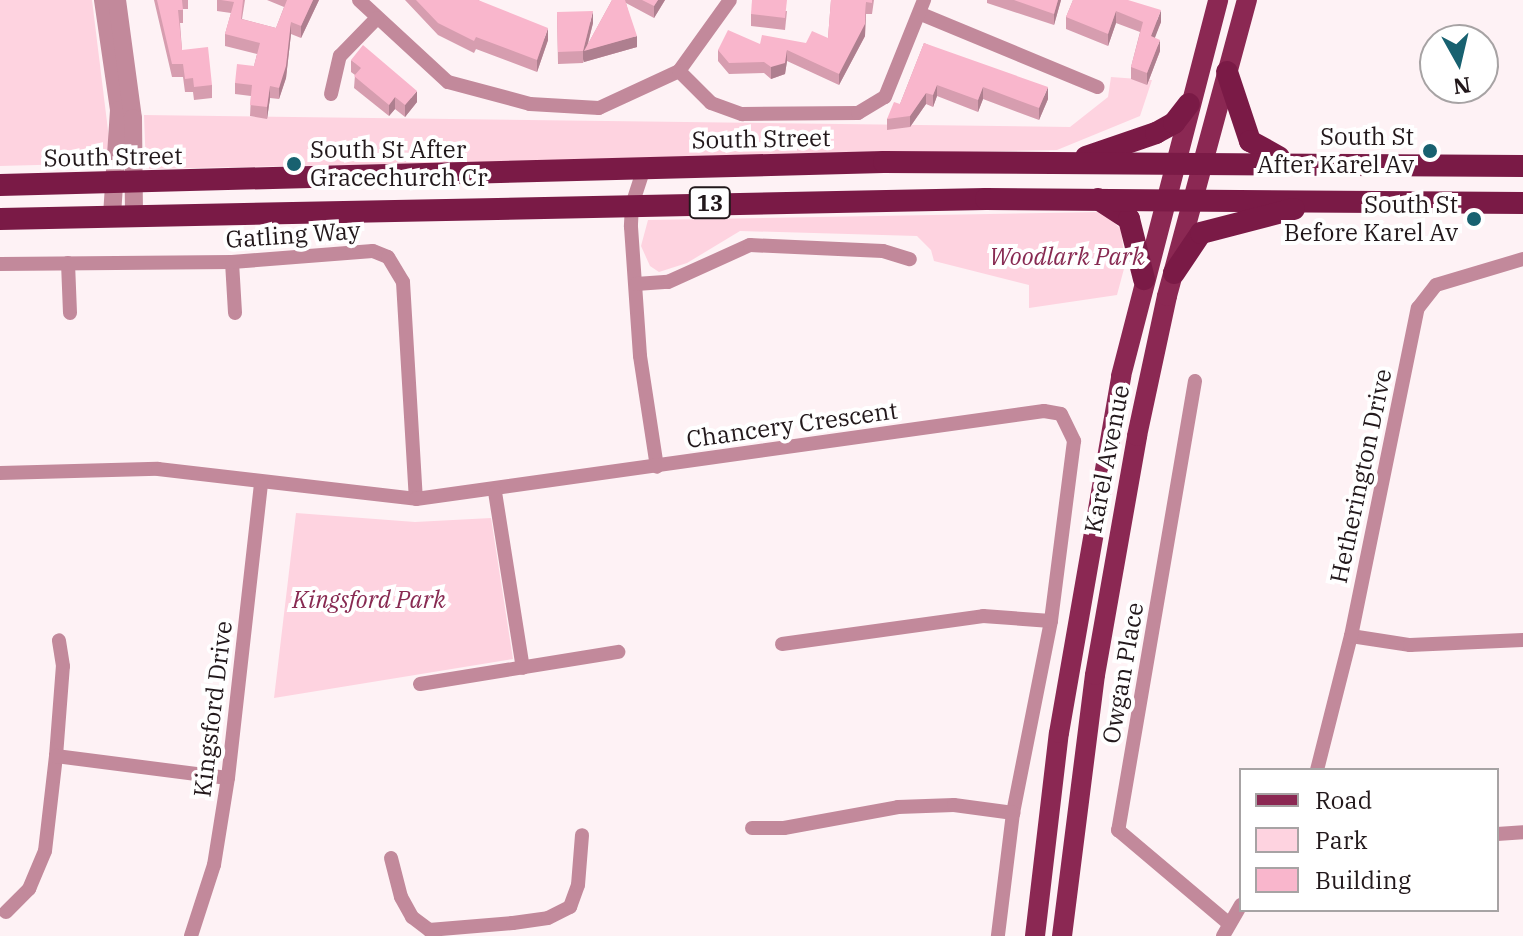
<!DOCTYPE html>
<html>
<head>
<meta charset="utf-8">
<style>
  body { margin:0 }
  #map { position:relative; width:1523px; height:936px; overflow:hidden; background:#fef2f5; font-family:"IBM Plex Serif",serif }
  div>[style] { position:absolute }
  .green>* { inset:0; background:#fed3e0 }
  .minor>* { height:14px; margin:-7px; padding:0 7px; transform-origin:7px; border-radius:7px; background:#c2899b }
  .tertiary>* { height:18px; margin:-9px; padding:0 9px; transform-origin:9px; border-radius:9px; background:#c2899b }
  .primary>* { height:20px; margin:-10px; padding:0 10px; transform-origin:10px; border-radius:10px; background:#8b2853 }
  .trunk>* { height:22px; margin:-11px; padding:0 11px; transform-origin:11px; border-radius:11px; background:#7a1a46 }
  .wall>* { inset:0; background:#d69daf }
  .shaded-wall>* { inset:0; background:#ae7f8f }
  .building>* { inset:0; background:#f9b6cc }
  .dots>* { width:22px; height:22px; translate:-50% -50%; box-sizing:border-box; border:4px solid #fff; border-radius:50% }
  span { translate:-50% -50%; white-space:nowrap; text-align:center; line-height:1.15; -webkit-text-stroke:8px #fff; paint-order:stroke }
  .shield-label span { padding:2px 6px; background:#fff; border:2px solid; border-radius:6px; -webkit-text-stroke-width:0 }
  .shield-label { font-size:22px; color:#22181b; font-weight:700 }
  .poi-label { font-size:24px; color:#22181b }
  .right { translate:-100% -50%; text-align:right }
  .left { translate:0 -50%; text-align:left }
  .street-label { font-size:24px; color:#22181b }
  .park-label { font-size:24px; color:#882a52; font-style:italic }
  .legend { position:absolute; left:1239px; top:768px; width:260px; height:144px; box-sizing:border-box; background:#fff; border:2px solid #a7a3a4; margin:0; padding:10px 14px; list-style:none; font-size:24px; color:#22181b }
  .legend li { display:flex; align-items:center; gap:16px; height:40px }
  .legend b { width:40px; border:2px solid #a7a3a4 }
  .north { position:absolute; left:1419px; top:24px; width:80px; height:80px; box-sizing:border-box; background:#fff; border:2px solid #a7a3a4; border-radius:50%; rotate:172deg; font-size:22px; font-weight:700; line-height:32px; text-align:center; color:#22181b }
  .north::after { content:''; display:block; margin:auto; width:28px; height:36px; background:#186170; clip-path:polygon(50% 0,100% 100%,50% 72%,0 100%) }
</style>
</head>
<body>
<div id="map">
  <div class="green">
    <i style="clip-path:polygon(0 0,92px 0,112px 163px,0 166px)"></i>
    <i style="clip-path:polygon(1111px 77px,1152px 80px,1140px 116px,1057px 150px,146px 169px,144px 115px,1070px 127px,1108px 97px)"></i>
    <i style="clip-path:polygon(1102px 212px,1121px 229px,1125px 265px,1117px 295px,1029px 308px,1029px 285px,934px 261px,931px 250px,917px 236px,740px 231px,687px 263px,659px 272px,650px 266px,641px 246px,648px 220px)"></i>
    <i style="clip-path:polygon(296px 513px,415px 522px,491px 518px,513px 659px,274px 698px)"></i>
  </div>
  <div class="minor">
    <i style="left:359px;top:0;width:121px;rotate:42.7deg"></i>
    <i style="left:448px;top:82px;width:85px;rotate:15deg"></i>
    <i style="left:530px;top:104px;width:69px;rotate:3.3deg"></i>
    <i style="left:599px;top:108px;width:88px;rotate:-24.8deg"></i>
    <i style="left:679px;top:71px;width:87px;rotate:-54.3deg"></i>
    <i style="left:921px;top:14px;width:191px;rotate:22.5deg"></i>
    <i style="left:679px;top:71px;width:45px;rotate:45deg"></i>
    <i style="left:711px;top:103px;width:33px;rotate:20deg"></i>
    <i style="left:742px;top:114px;width:116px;rotate:-0.5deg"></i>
    <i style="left:858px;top:113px;width:31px;rotate:-31deg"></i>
    <i style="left:885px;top:97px;width:105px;rotate:-68.1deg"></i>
    <i style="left:331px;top:94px;width:39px;rotate:-77deg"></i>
    <i style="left:340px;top:56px;width:53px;rotate:-45.8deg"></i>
    <i style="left:644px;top:168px;width:39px;rotate:108deg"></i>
    <i style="left:632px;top:205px;width:22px;rotate:93deg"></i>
    <i style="left:631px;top:227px;width:129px;rotate:86deg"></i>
    <i style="left:640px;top:356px;width:112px;rotate:81.3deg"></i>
    <i style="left:232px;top:262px;width:51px;rotate:86.6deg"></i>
    <i style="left:68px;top:263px;width:50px;rotate:87.7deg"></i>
    <i style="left:0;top:264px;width:232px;rotate:-0.5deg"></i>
    <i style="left:232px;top:262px;width:141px;rotate:-4.5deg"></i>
    <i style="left:373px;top:251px;width:16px;rotate:22deg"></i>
    <i style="left:388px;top:257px;width:29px;rotate:59deg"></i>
    <i style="left:403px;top:282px;width:217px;rotate:86.6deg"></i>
    <i style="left:636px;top:284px;width:32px;rotate:-4deg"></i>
    <i style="left:668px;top:282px;width:90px;rotate:-24.3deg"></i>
    <i style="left:750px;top:245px;width:133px;rotate:2.6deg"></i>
    <i style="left:883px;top:251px;width:28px;rotate:17deg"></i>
    <i style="left:1195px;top:381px;width:456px;rotate:99.7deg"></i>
    <i style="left:1118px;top:830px;width:144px;rotate:40.2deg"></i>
    <i style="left:0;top:473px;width:158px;rotate:-1.5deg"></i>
    <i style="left:158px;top:469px;width:260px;rotate:6.6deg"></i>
    <i style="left:416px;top:499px;width:634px;rotate:-7.98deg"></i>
    <i style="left:1044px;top:411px;width:17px;rotate:10deg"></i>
    <i style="left:1061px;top:414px;width:30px;rotate:64deg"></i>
    <i style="left:1074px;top:441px;width:181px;rotate:97.3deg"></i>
    <i style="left:1051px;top:621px;width:196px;rotate:101.2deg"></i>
    <i style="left:1013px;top:813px;width:124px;rotate:97deg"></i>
    <i style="left:495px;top:492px;width:178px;rotate:81deg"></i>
    <i style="left:1351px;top:636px;width:60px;rotate:8.7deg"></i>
    <i style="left:1410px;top:645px;width:113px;rotate:-2.5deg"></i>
    <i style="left:782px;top:644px;width:203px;rotate:-7.9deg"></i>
    <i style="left:983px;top:616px;width:68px;rotate:4.2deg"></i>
    <i style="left:420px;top:684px;width:201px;rotate:-9.2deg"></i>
    <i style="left:56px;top:756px;width:90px;rotate:-85.6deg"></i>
    <i style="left:63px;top:666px;width:26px;rotate:-99deg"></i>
    <i style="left:1317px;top:770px;width:138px;rotate:-75.8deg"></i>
    <i style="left:1351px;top:636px;width:335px;rotate:-78.5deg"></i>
    <i style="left:1418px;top:308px;width:29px;rotate:-52deg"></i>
    <i style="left:1436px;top:285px;width:91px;rotate:-16.6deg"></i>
    <i style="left:752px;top:828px;width:32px"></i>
    <i style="left:784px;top:828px;width:116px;rotate:-10.4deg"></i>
    <i style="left:898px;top:807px;width:56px;rotate:-2deg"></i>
    <i style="left:954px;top:805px;width:60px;rotate:7.7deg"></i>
    <i style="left:1497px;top:834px;width:26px;rotate:-4deg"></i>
    <i style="left:391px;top:858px;width:40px;rotate:75.6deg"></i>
    <i style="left:401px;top:897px;width:23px;rotate:61deg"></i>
    <i style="left:412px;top:917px;width:21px;rotate:37deg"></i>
    <i style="left:429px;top:930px;width:84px;rotate:-4.8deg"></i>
    <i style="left:513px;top:923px;width:35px;rotate:-8deg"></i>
    <i style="left:548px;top:918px;width:25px;rotate:-27deg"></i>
    <i style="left:570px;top:907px;width:23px;rotate:-70deg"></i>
    <i style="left:578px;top:885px;width:50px;rotate:-85.4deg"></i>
    <i style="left:6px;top:912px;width:33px;rotate:-45deg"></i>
    <i style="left:29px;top:889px;width:41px;rotate:-67.2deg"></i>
    <i style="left:45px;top:851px;width:96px;rotate:-83.4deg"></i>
    <i style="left:56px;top:756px;width:173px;rotate:7.3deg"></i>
    <i style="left:191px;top:936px;width:75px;rotate:-72.1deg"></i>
    <i style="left:214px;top:865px;width:88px;rotate:-80.9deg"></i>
    <i style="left:228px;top:778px;width:297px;rotate:-83.6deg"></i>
    <i style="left:1223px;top:936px;width:36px;rotate:-60deg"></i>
  </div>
  <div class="tertiary">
    <i style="left:103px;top:0;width:111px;rotate:81.7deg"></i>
    <i style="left:119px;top:110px;width:106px;rotate:93.8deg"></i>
    <i style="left:117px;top:0;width:119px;rotate:82.3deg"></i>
    <i style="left:133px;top:118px;width:98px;rotate:89.4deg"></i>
  </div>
  <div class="primary">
    <i style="left:1035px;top:936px;width:204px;rotate:-83.3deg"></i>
    <i style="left:1059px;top:733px;width:362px;rotate:-80.1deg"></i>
    <i style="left:1121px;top:376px;width:388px;rotate:-75.5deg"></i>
    <i style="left:1062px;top:936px;width:263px;rotate:-82.8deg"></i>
    <i style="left:1095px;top:675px;width:243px;rotate:-80deg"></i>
    <i style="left:1137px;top:436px;width:143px;rotate:-77.9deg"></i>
    <i style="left:1167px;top:296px;width:307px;rotate:-74.9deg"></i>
  </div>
  <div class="trunk">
    <i style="left:1227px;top:72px;width:73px;rotate:71.6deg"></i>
    <i style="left:1250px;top:141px;width:33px;rotate:29deg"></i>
    <i style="left:1086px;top:157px;width:74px;rotate:-18.9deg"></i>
    <i style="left:1156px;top:133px;width:21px;rotate:-29deg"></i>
    <i style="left:1174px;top:123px;width:24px;rotate:-52deg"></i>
    <i style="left:0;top:185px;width:884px;rotate:-1.49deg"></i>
    <i style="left:884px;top:162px;width:639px;rotate:0.36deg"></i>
    <i style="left:1098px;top:199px;width:37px;rotate:33deg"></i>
    <i style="left:1129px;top:219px;width:62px;rotate:76deg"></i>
    <i style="left:0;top:219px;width:986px;rotate:-1.16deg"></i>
    <i style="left:986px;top:199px;width:537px;rotate:0.43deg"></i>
    <i style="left:1174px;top:273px;width:48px;rotate:-56deg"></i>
    <i style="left:1201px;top:233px;width:96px;rotate:-14.5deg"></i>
  </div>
  <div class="wall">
    <i style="clip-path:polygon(154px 0,188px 0,188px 9px,183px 9px,183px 23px,180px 23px,182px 50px,212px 85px,212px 98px,194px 100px,193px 92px,185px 92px,183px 77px,172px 77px)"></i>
    <i style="clip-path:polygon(217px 0,245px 0,242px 19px,276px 28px,284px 7px,267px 0,319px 0,301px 38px,291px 34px,286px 78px,279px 99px,270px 98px,267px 119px,250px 116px,251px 96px,235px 94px,235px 83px,254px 66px,257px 54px,225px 46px,225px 34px,231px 13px,217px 11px)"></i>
    <i style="clip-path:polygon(405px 0,478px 0,548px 40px,537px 72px,476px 49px,474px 53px,438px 35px)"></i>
    <i style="clip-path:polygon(612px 0,665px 0,654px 18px,626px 3px,637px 47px,584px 62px,584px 59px,583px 63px,558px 64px,557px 12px,593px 23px,588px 44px)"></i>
    <i style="clip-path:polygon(831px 0,874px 0,872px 14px,866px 14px,865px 36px,839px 85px,787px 61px,785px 74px,771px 79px,764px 73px,729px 74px,718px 61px,718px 50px,760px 44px,806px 43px,828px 38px)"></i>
    <i style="clip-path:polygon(987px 0,1061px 0,1054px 25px,987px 3px)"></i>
    <i style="clip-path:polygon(1073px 0,1161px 22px,1154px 38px,1160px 51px,1147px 85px,1131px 79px,1131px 67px,1140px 32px,1116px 23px,1108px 46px,1066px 29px,1066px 17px)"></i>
    <i style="clip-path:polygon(787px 11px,785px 30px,751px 26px,751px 14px)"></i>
    <i style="clip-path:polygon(924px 43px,1048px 99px,1039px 120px,983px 99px,978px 112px,937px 96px,933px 107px,926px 104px,910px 127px,887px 130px,887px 119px,900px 104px)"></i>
    <i style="clip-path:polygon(351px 60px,417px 102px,405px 117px,395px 109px,389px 116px,354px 88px,355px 75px,351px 72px)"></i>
  </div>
  <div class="shaded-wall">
    <i style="clip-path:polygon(313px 0,319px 0,301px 38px,301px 26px)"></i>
    <i style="clip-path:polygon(658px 0,665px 0,654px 18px,654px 6px)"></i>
    <i style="clip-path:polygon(1058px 0,1061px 0,1054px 25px,1054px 14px)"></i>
    <i style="clip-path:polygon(866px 2px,865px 36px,839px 85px,839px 74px)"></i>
    <i style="clip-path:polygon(1161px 10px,1161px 22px,1151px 48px,1151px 36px)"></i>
    <i style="clip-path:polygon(593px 11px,593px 23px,586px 50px,637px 36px,637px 47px,584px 62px,584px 59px,583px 63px,583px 51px)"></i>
    <i style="clip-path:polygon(1116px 11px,1116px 23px,1108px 46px,1108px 34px)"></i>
    <i style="clip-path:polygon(291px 22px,291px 34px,286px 78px,279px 99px,279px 88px)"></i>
    <i style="clip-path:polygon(548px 28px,548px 40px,537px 72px,537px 60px)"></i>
    <i style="clip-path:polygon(1160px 40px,1160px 51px,1147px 85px,1147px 73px)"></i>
    <i style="clip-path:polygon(787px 50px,787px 61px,785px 74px,771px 79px,771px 67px)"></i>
    <i style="clip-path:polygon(937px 85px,937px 96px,933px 107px,933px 95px)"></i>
    <i style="clip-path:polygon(270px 86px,270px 98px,267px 119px,267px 107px)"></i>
    <i style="clip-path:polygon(983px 87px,983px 99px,978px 112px,978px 100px)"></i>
    <i style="clip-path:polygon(1048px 87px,1048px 99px,1039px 120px,1039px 108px)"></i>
    <i style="clip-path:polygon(417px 91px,417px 102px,405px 117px,405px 105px)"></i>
    <i style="clip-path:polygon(926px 93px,926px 104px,910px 127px,910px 116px)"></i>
    <i style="clip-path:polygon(395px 97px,395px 109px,389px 116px,389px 105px)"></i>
  </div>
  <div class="building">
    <i style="clip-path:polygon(157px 0,182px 0,183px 10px,178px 10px,182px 50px,208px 47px,212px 85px,194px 87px,193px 78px,185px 79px,183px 64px,172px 64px)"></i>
    <i style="clip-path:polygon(221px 0,243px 0,241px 19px,276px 28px,287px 0,313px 0,301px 26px,291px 22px,286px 66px,279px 88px,270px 86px,267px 107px,250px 105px,252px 85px,235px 83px,237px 64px,254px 66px,260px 43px,225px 34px,234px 2px)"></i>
    <i style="clip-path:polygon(416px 0,478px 0,548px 28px,537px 60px,476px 37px,474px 41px,438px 23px)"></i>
    <i style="clip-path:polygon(612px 0,625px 0,637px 36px,584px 51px)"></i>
    <i style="clip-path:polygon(642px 0,658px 0,654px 6px)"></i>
    <i style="clip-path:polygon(752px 0,787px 0,785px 18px,751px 14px)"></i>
    <i style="clip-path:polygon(831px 0,872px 0,872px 3px,866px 2px,865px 24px,839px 74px,787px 50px,785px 63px,771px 67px,764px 62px,729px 63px,718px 50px,728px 30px,760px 44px,762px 35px,806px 43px,812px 31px,828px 38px)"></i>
    <i style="clip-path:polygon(1014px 0,1058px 0,1054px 14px)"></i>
    <i style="clip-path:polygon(1073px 0,1128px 0,1161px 10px,1151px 36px,1160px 40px,1147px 73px,1131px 67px,1143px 22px,1116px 11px,1108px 34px,1066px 17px)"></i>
    <i style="clip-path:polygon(593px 11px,583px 51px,558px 52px,557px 12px)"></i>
    <i style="clip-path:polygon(924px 43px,1048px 87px,1039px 108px,983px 87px,978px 100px,937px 85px,933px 95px,926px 93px,910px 116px,887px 119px,894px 102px,900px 104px)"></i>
    <i style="clip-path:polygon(363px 45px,417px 91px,405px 105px,395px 97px,389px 105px,354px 76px,361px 68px,351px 60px)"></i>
  </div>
  <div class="dots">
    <i style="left:1430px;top:151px;background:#186170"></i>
    <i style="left:294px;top:164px;background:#186170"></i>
    <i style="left:1474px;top:219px;background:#186170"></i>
  </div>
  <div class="shield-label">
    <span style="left:710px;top:203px">13</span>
  </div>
  <div class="poi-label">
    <span class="right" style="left:1414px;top:151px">South St<br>After Karel Av</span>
    <span class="left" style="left:310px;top:164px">South St After<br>Gracechurch Cr</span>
    <span class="right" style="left:1458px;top:219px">South St<br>Before Karel Av</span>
  </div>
  <div class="street-label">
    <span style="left:761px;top:139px;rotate:-1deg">South Street</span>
    <span style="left:113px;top:157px;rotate:-1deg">South Street</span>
    <span style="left:293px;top:235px;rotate:-4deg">Gatling Way</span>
    <span style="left:792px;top:425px;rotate:-8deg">Chancery Crescent</span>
    <span style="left:1107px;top:459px;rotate:-79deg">Karel Avenue</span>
    <span style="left:1361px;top:476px;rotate:-78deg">Hetherington Drive</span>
    <span style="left:1123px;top:673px;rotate:-80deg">Owgan Place</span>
    <span style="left:213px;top:709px;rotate:-83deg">Kingsford Drive</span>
  </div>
  <div class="park-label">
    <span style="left:1067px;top:257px">Woodlark Park</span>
    <span style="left:369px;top:600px">Kingsford Park</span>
  </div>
  <ul class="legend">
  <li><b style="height:10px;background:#8b2853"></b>Road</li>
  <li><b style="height:22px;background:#fed3e0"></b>Park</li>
  <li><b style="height:22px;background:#f9b6cc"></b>Building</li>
  </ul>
  <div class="north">N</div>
</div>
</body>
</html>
